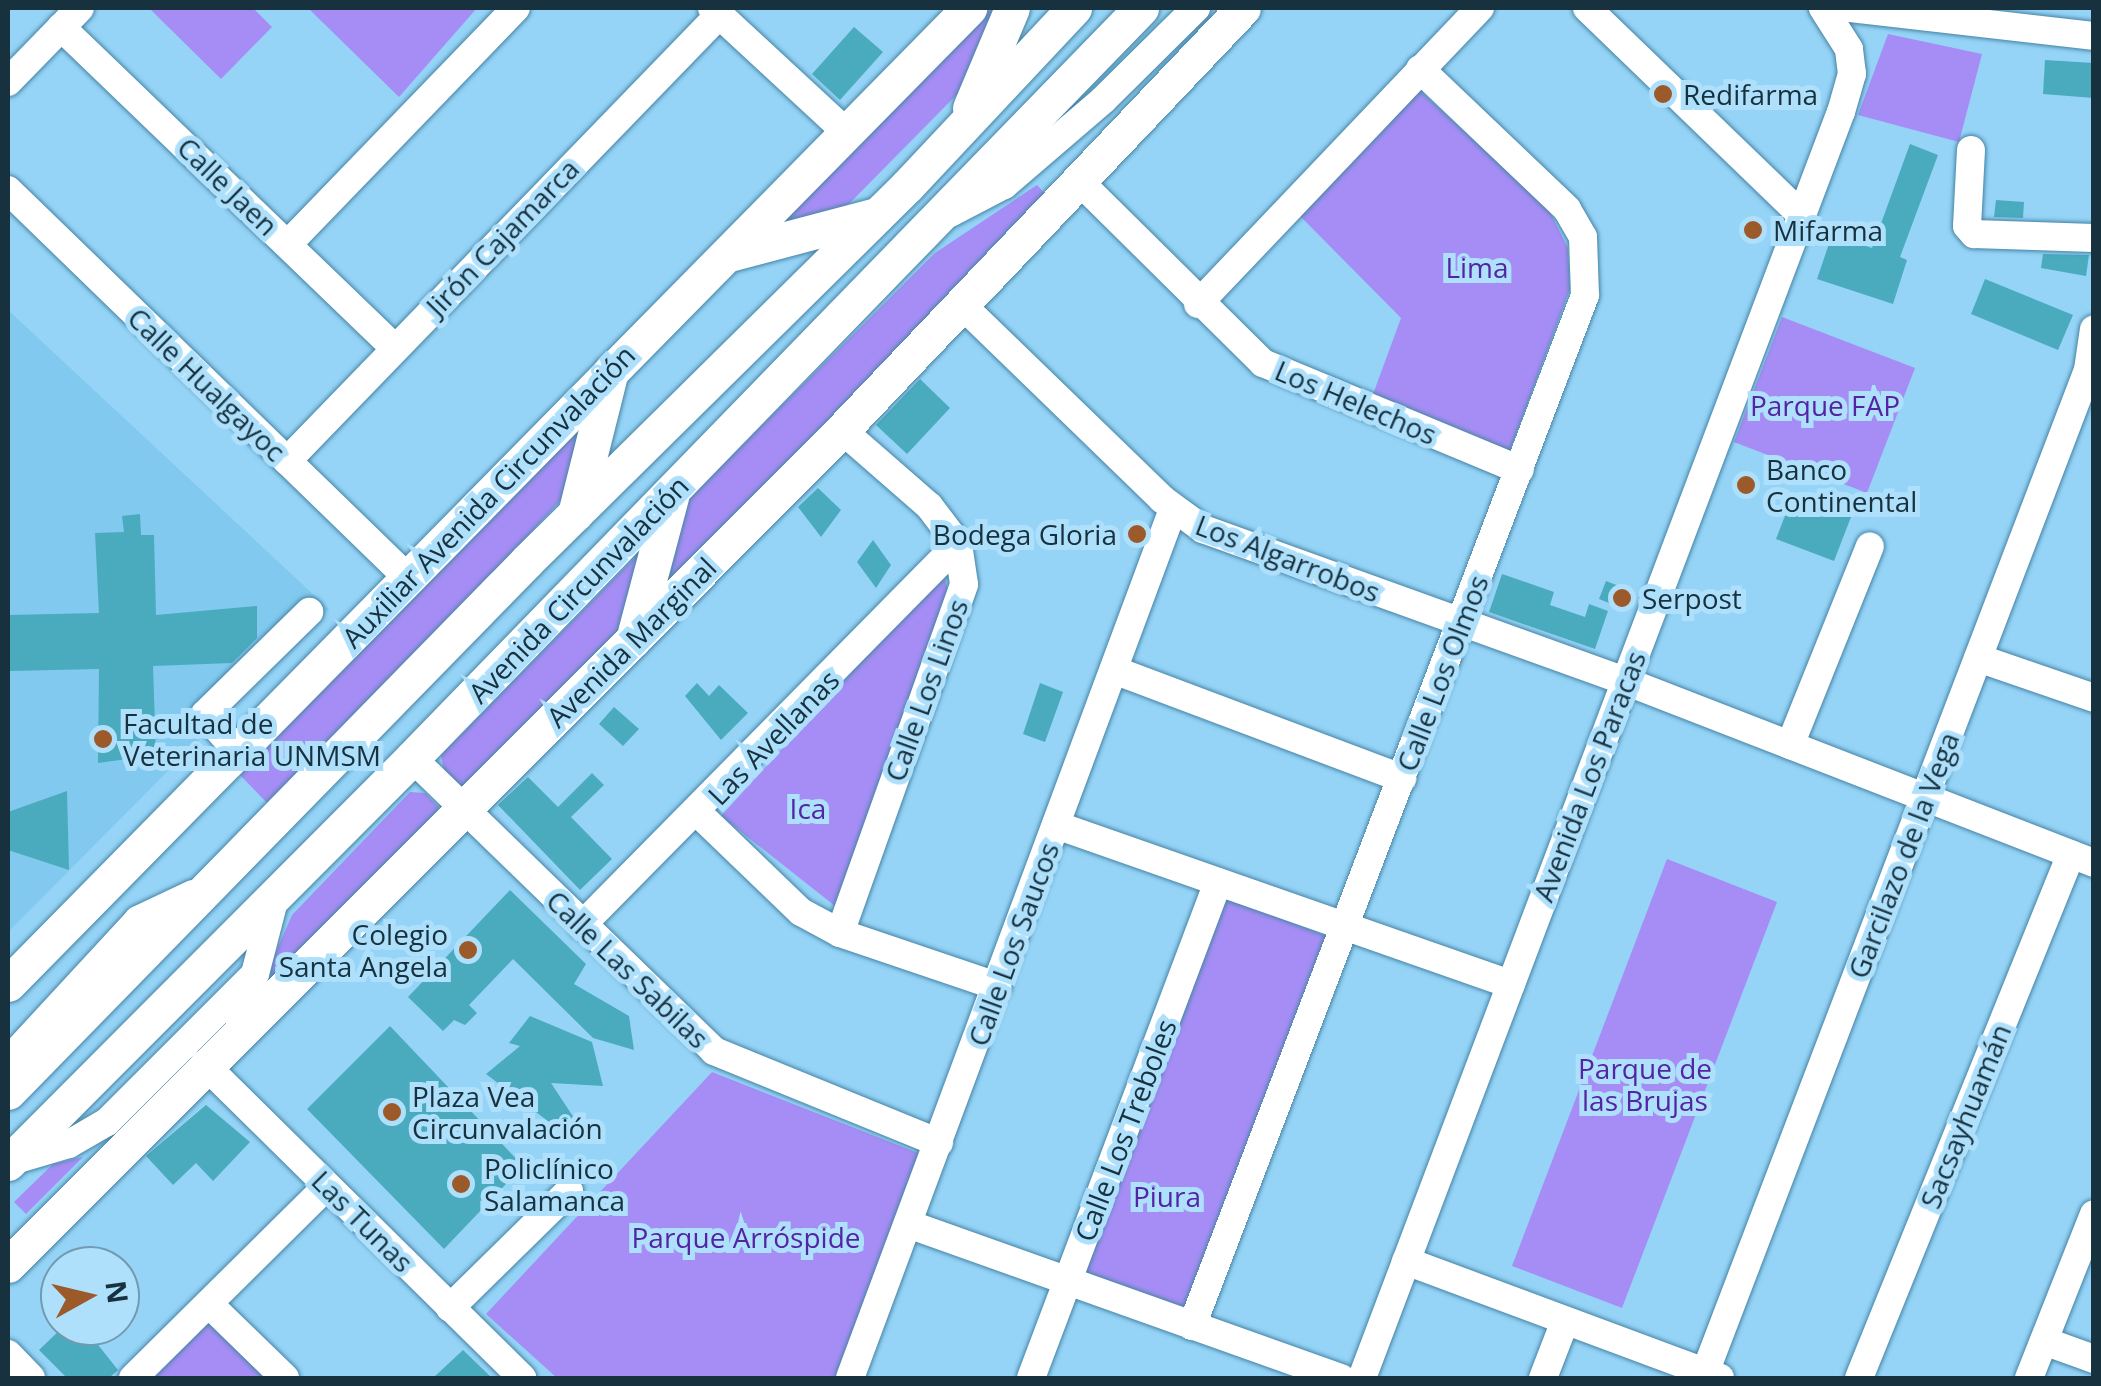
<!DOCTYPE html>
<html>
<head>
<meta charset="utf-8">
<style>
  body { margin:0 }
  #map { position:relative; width:2101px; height:1386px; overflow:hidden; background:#95d4f7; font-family:"Open Sans",sans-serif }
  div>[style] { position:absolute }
  .built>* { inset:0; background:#81c9ef }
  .green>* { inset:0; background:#a58df5 }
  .building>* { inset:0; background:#4aabbe }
  .roads { filter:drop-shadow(0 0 2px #4684a5) drop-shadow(0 0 2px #4684a5) }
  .minor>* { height:28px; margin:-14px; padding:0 14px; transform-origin:14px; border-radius:14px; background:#fff }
  .major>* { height:35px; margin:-17.5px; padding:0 17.5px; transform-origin:17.5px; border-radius:17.5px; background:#fff }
  .dots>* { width:28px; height:28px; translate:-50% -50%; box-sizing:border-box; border:5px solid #aee0fc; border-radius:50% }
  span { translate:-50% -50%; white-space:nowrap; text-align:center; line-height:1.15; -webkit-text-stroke:10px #aee0fc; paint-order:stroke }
  .poi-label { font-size:28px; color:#17313e }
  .left { translate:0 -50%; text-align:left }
  .right { translate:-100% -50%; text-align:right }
  .street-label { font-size:28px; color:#17313e }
  .park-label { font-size:28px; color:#5324a3 }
  .frame { position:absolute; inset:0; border:10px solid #17313e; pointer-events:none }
  .north { position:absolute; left:40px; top:1246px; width:100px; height:100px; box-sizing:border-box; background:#aee0fc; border:2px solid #729ab0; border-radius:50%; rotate:82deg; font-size:28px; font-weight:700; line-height:40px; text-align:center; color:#17313e }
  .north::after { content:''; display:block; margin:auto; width:35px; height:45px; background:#9c592a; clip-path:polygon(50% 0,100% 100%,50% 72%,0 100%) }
</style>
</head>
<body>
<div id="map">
  <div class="built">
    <i style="clip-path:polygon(8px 310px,329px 609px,8px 932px)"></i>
  </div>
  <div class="green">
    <i style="clip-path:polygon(149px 8px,253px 8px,272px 27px,221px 79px)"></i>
    <i style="clip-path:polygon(308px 8px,477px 8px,399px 97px)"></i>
    <i style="clip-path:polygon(992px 8px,1009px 8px,988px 63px,838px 215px,758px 243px)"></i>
    <i style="clip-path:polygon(1888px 34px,1982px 54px,1959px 142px,1858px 115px)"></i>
    <i style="clip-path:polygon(1419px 90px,1548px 208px,1568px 248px,1570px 289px,1509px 453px,1372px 397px,1401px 318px,1300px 216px)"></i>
    <i style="clip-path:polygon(1037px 185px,1047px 196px,656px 604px,684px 503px,935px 253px)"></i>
    <i style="clip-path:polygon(1782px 317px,1915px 368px,1867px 493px,1734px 442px)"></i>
    <i style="clip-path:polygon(591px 418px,562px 499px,273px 809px,240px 775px)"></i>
    <i style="clip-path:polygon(649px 543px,612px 651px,463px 788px,444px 772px,441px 755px)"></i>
    <i style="clip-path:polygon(943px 572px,950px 598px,835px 906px,721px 816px)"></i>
    <i style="clip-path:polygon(410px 792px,425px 793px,438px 806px,438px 821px,279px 983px,268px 970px,292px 915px)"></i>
    <i style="clip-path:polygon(1667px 859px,1777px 902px,1622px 1308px,1512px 1266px)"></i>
    <i style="clip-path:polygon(1220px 895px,1326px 936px,1184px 1310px,1078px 1269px)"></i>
    <i style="clip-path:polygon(712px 1072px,926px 1156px,838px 1378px,557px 1378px,486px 1314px)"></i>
    <i style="clip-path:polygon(83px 1157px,26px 1214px,14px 1202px,53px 1164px)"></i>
    <i style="clip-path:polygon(209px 1310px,277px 1378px,141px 1378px)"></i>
  </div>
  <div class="building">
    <i style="clip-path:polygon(854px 27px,883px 52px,840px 100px,812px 74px)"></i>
    <i style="clip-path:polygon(2045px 60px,2094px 63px,2094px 98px,2043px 94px)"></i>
    <i style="clip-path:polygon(1910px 144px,1938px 155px,1900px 257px,1907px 260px,1893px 304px,1817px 279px,1832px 235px,1872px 248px)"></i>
    <i style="clip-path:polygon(1996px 200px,2024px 202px,2023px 218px,1994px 217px)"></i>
    <i style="clip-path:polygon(2043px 254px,2089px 255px,2086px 276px,2041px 268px)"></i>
    <i style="clip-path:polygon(1985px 279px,2073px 315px,2058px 350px,1971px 314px)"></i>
    <i style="clip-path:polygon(920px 379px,950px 408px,907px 454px,876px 425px)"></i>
    <i style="clip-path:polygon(818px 488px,841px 510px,821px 537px,798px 507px)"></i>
    <i style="clip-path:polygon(1793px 495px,1851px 517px,1834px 561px,1776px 539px)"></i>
    <i style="clip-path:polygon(140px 514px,141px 535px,154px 535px,156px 615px,257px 606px,257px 638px,232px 663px,153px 666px,156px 755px,98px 763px,99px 669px,8px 671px,8px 615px,99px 613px,95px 533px,124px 532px,122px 516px)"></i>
    <i style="clip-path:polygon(873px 540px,891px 565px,876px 588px,857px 562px)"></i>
    <i style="clip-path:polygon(1502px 574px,1554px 592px,1550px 605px,1585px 617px,1589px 604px,1608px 611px,1595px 649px,1489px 612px)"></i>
    <i style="clip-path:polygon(1606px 581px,1634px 592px,1627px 610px,1599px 599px)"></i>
    <i style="clip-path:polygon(697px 683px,709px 696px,719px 685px,748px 713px,721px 740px,685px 696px)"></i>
    <i style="clip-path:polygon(1040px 683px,1063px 692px,1045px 742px,1023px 734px)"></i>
    <i style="clip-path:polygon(614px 707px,639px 729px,623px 746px,599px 724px)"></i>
    <i style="clip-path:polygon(592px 773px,604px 785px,571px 817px,612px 859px,580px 890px,498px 805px,528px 777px,558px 807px)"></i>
    <i style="clip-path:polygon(67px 791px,69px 870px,8px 850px,8px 812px)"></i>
    <i style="clip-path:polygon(510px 890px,586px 964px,574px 984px,629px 1016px,634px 1050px,593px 1038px,513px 959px,469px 1005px,477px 1013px,465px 1025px,454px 1020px,443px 1031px,408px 997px)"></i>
    <i style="clip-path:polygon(530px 1016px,592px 1042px,603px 1086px,551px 1083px,576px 1121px,561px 1131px,486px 1074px,520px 1046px,509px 1043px)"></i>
    <i style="clip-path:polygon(390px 1026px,523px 1166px,444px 1249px,307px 1109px)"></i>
    <i style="clip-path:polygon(206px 1105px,250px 1142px,213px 1181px,196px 1163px,173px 1185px,146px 1156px)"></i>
    <i style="clip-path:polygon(64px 1326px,80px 1342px,91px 1336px,118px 1370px,109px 1378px,67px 1378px,39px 1350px)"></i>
    <i style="clip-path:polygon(463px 1350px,492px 1378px,433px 1378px)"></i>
  </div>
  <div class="roads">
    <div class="minor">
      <i style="left:712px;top:8px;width:183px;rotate:42.8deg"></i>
      <i style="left:1587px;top:8px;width:295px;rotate:44deg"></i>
      <i style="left:1849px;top:8px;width:247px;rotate:6.5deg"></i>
      <i style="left:61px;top:27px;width:462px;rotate:43.9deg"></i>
      <i style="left:8px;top:82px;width:103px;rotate:-45.8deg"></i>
      <i style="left:1971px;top:150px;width:76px;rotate:93deg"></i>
      <i style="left:1967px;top:226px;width:11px;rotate:49deg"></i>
      <i style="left:1974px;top:234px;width:120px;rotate:1.9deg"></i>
      <i style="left:1081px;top:183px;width:256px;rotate:44.7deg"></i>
      <i style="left:1263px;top:363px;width:278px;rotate:22.6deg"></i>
      <i style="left:8px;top:190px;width:557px;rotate:44.13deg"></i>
      <i style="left:950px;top:213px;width:61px;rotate:-27.4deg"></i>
      <i style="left:1004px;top:185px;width:130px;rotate:-40.6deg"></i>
      <i style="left:1103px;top:100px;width:131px;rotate:-44.7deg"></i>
      <i style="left:288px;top:244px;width:328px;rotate:-46deg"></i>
      <i style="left:1198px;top:304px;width:409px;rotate:-46.4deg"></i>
      <i style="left:962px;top:305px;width:279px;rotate:44.1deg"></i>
      <i style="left:1162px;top:499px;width:51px;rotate:36.2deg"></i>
      <i style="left:1203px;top:529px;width:449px;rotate:19.8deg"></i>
      <i style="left:1625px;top:681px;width:503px;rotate:21.21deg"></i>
      <i style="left:287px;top:461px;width:621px;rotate:-45.91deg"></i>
      <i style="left:1978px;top:658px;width:123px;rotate:19deg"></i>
      <i style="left:1114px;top:670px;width:308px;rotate:20.6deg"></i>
      <i style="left:1790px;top:745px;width:214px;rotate:-68.1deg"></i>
      <i style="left:237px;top:751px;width:49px;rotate:-130.9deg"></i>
      <i style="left:205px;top:714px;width:146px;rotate:-44.4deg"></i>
      <i style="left:412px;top:758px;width:421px;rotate:44.1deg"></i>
      <i style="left:714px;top:1051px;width:243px;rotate:22.2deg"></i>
      <i style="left:699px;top:814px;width:141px;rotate:43.9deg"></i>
      <i style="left:801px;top:912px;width:44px;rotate:28.3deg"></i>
      <i style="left:840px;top:933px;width:166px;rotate:18.7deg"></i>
      <i style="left:1056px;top:825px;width:482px;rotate:19.3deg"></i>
      <i style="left:582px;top:925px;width:535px;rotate:-45.38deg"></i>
      <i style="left:840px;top:933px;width:370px;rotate:-70.4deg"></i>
      <i style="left:964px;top:584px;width:40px;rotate:-98.5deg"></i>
      <i style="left:958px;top:544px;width:48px;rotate:-127.3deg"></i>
      <i style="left:929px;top:506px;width:116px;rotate:-138.9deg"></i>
      <i style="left:8px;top:1061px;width:192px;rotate:-47.3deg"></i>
      <i style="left:138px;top:920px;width:61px;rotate:-25.3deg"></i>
      <i style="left:204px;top:1064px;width:447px;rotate:44.6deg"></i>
      <i style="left:11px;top:1161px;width:60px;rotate:-16.3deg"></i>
      <i style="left:69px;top:1144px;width:44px;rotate:-30.1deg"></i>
      <i style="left:107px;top:1122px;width:209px;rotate:-45deg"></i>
      <i style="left:255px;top:974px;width:84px;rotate:-75.5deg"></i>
      <i style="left:908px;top:1224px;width:460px;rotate:19.6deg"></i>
      <i style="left:1406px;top:1261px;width:335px;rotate:20.4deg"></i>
      <i style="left:209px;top:1304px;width:106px;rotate:44.2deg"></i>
      <i style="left:450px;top:1308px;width:167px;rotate:-44.5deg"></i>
      <i style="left:1192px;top:1326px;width:1103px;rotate:-69.13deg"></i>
      <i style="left:1585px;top:295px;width:58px;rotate:-92deg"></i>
      <i style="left:1583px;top:237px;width:32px;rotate:-120deg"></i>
      <i style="left:1567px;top:209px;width:203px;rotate:-136.4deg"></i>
      <i style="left:2044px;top:1341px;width:53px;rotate:19.8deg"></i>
      <i style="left:8px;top:1354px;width:33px;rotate:46deg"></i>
      <i style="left:133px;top:1378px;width:273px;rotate:-44.7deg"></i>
      <i style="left:850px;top:1378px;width:927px;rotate:-69.61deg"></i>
      <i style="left:1031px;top:1378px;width:530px;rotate:-69.34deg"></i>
      <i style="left:1362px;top:1378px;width:1354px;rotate:-69.28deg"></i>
      <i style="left:1841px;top:112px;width:40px;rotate:-74deg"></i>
      <i style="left:1852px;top:74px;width:25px;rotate:-97deg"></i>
      <i style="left:1849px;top:49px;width:49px;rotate:-122.4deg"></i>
      <i style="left:1543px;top:1378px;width:61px;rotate:-68.9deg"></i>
      <i style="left:1703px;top:1378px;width:1079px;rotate:-69.1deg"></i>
      <i style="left:2088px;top:370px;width:41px;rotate:-81.7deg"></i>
      <i style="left:1859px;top:1378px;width:565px;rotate:-67.97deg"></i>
      <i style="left:2029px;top:1378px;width:176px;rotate:-68.4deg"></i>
    </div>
    <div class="major">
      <i style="left:970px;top:108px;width:108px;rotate:-67.2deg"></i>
      <i style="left:729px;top:254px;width:153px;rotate:-14.8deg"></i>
      <i style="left:575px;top:514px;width:147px;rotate:-75.9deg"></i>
      <i style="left:633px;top:640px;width:148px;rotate:-75.1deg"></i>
      <i style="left:8px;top:984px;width:1370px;rotate:-45.44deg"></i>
      <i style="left:8px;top:1092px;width:743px;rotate:-45.65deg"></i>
      <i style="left:527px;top:561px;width:534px;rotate:-44.62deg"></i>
      <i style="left:907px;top:186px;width:244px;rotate:-46.8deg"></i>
      <i style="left:8px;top:1163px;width:572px;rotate:-45.07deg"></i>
      <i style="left:412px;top:758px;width:1046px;rotate:-45.81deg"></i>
      <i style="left:8px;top:1265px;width:1180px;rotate:-45.03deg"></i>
      <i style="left:842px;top:430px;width:582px;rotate:-46.46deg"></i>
    </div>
  </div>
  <div class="dots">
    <i style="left:1663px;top:94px;background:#9c592a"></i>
    <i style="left:1753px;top:230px;background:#9c592a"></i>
    <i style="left:1746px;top:485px;background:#9c592a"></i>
    <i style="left:1137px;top:534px;background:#9c592a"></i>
    <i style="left:1622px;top:598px;background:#9c592a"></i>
    <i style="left:103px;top:739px;background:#9c592a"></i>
    <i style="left:468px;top:950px;background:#9c592a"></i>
    <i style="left:392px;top:1112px;background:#9c592a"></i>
    <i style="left:461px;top:1184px;background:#9c592a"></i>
  </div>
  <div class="poi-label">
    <span class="left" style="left:1683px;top:94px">Redifarma</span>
    <span class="left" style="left:1773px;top:230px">Mifarma</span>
    <span class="left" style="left:1766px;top:485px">Banco<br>Continental</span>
    <span class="right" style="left:1117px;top:534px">Bodega Gloria</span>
    <span class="left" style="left:1642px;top:598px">Serpost</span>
    <span class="left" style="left:123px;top:739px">Facultad de<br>Veterinaria UNMSM</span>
    <span class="right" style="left:448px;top:950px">Colegio<br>Santa Angela</span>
    <span class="left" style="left:412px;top:1112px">Plaza Vea<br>Circunvalación</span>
    <span class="left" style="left:484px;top:1184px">Policlínico<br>Salamanca</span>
  </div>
  <div class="street-label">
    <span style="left:228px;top:186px;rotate:44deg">Calle Jaen</span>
    <span style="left:502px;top:237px;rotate:-46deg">Jirón Cajamarca</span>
    <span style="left:207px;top:384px;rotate:44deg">Calle Hualgayoc</span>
    <span style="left:1356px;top:402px;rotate:23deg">Los Helechos</span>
    <span style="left:488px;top:496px;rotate:-46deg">Auxiliar Avenida Circunvalación</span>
    <span style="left:1288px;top:558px;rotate:21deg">Los Algarrobos</span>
    <span style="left:578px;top:589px;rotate:-46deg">Avenida Circunvalación</span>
    <span style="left:631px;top:642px;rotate:-45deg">Avenida Marginal</span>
    <span style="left:1442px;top:673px;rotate:-69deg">Calle Los Olmos</span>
    <span style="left:926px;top:690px;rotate:-70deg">Calle Los Linos</span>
    <span style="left:773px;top:737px;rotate:-46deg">Las Avellanas</span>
    <span style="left:1589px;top:776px;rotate:-69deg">Avenida Los Paracas</span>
    <span style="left:1903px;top:855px;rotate:-69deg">Garcilazo de la Vega</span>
    <span style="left:1013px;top:944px;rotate:-70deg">Calle Los Saucos</span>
    <span style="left:628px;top:969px;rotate:44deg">Calle Las Sabilas</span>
    <span style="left:1965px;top:1116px;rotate:-68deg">Sacsayhuamán</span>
    <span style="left:1125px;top:1130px;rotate:-69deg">Calle Los Treboles</span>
    <span style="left:363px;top:1221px;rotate:45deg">Las Tunas</span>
  </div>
  <div class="park-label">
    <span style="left:1477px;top:267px">Lima</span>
    <span style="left:1825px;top:405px">Parque FAP</span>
    <span style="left:808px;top:808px">Ica</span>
    <span style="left:1645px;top:1084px">Parque de<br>las Brujas</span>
    <span style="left:1167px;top:1196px">Piura</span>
    <span style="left:746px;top:1237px">Parque Arróspide</span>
  </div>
  <div class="frame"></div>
  <div class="north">N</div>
</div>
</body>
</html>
